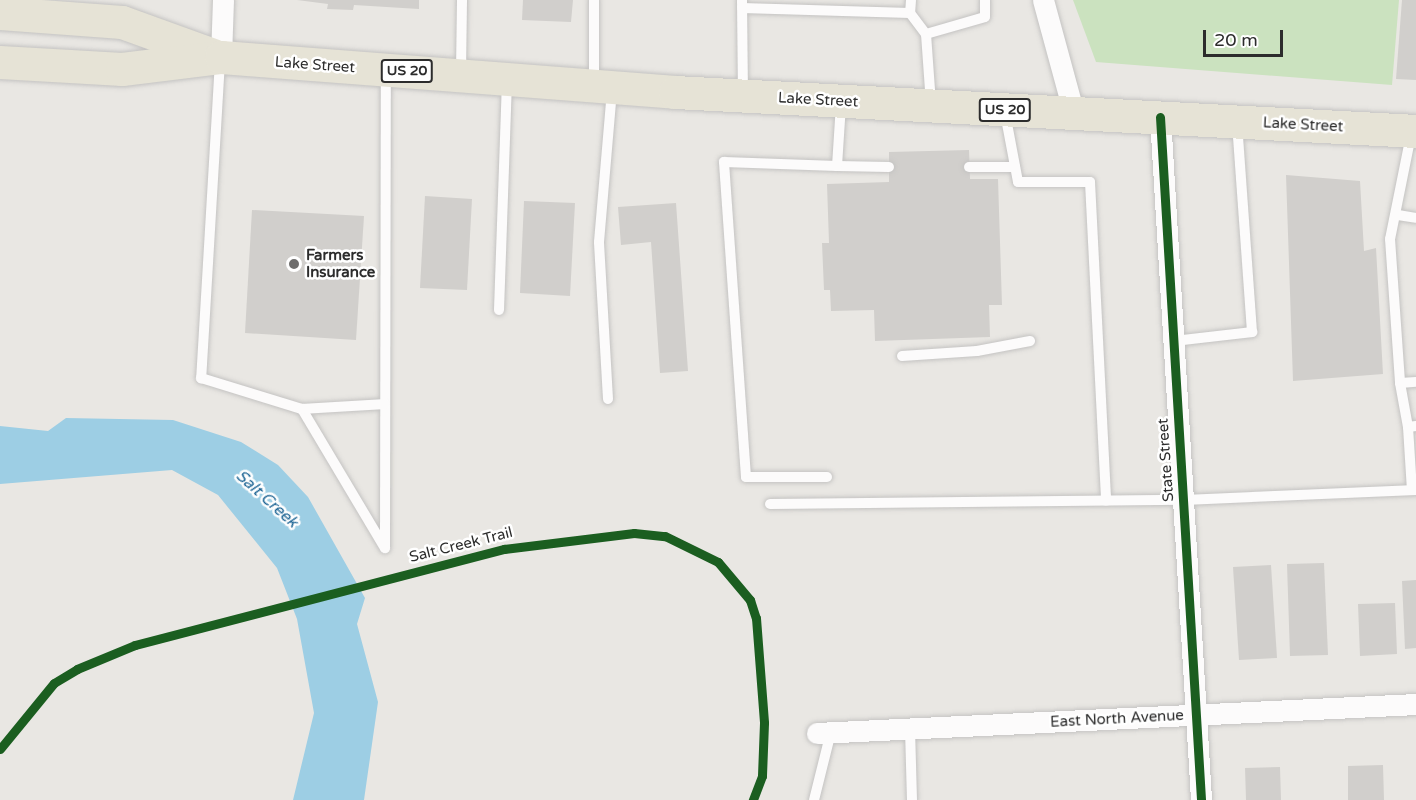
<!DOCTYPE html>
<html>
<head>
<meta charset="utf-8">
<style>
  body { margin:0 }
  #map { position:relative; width:1416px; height:800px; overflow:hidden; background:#e9e7e3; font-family:"Varela Round",sans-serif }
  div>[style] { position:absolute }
  .green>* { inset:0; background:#cbe2bf }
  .water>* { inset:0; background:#9dcee4 }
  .building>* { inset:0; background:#d1cfcc }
  .roads { filter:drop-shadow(0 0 2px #c4c3c2) drop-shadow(0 0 2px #c4c3c2) }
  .service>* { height:10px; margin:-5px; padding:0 5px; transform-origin:5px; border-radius:5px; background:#fcfbfb }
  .minor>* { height:21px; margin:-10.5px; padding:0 10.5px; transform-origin:10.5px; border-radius:10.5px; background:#fcfbfb }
  .primary>* { height:33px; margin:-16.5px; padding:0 16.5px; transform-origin:16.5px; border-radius:16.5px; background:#e6e3d6 }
  .cycleway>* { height:9px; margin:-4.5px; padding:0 4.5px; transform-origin:4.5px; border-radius:4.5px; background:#1b5e20 }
  .dots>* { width:16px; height:16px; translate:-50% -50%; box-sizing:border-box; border:3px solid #fff; border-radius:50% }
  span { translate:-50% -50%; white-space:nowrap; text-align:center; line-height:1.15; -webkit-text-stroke:5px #fff; paint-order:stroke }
  .shield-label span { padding:2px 4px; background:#fff; border:2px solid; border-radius:4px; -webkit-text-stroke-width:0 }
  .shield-label { font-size:14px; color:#2c2c2c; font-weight:700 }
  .street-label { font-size:15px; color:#2c2c2c }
  .poi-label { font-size:15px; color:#2c2c2c; font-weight:700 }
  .left { translate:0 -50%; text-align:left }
  .water-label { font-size:16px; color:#1a6393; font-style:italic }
  .scale { position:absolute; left:1203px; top:30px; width:80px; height:27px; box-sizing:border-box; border:3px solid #2c2c2c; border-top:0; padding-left:8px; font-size:18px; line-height:21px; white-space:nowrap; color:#2c2c2c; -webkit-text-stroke:4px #fff; paint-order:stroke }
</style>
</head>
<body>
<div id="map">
  <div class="green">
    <i style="clip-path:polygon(1073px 0,1399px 0,1392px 85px,1096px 62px)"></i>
  </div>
  <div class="water">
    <i style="clip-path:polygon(66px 418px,173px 420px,241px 442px,278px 465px,308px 497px,365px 598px,357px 624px,378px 702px,364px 800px,293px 800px,314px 713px,297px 619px,277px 568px,218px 495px,172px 470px,0 484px,0 426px,48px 431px)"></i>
  </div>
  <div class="building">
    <i style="clip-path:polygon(297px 0,419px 0,419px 9px,354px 5px,353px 10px,327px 9px,328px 4px)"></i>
    <i style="clip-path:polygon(523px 0,573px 0,571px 22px,522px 20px)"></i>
    <i style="clip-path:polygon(1402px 0,1416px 0,1416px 80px,1396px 79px)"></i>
    <i style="clip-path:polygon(969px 150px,970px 179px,998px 179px,1002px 305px,989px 305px,990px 337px,875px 341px,874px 310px,831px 311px,830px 290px,824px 290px,822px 243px,829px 243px,827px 184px,889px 182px,889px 152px)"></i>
    <i style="clip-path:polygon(1286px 175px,1360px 181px,1364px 251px,1376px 248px,1383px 374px,1293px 381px)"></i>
    <i style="clip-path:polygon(425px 196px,472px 199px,467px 290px,420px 288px)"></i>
    <i style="clip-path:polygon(524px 201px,575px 203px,570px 296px,520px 293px)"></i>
    <i style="clip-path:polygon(676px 203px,688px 371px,660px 373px,651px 242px,621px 245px,618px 207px)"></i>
    <i style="clip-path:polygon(252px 210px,364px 216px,356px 340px,245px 333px)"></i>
    <i style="clip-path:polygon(1324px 563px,1328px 655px,1290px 656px,1287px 564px)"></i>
    <i style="clip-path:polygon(1271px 565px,1277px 658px,1239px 660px,1233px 567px)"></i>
    <i style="clip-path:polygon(1416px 580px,1416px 648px,1405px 649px,1402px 581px)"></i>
    <i style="clip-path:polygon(1395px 603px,1397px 654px,1360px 656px,1358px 604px)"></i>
    <i style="clip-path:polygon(1383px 765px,1384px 800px,1348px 800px,1348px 766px)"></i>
    <i style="clip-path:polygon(1280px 767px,1281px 800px,1246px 800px,1245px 768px)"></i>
  </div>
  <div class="roads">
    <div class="service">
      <i style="left:742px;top:0;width:92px;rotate:89.4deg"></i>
      <i style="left:911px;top:0;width:13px;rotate:94deg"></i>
      <i style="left:910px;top:13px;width:26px;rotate:53deg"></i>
      <i style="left:926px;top:34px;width:69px;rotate:85.9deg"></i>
      <i style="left:742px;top:8px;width:168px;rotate:1.7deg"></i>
      <i style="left:926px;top:34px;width:61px;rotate:-16.1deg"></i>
      <i style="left:985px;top:17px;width:17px;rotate:-90deg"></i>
      <i style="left:220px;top:61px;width:318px;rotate:93.4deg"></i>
      <i style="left:201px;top:378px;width:106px;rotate:17.1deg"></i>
      <i style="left:302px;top:409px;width:162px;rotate:59.2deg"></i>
      <i style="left:385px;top:548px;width:475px;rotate:-89.9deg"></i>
      <i style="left:461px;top:72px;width:72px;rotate:-89.2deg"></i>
      <i style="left:594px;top:82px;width:82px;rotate:-90deg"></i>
      <i style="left:1005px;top:113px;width:70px;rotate:79.3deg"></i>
      <i style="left:1018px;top:182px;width:72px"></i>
      <i style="left:1090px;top:182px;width:319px;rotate:87.1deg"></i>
      <i style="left:1411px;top:135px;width:106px;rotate:101.4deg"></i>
      <i style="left:1390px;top:239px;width:144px;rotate:86deg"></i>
      <i style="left:1400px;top:383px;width:16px;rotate:-4deg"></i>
      <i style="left:837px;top:166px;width:52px;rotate:1.1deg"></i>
      <i style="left:969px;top:167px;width:46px"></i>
      <i style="left:1398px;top:215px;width:18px;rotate:9deg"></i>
      <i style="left:499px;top:310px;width:228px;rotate:-88deg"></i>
      <i style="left:1174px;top:341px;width:79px;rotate:-6.6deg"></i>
      <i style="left:1252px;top:332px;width:208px;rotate:-94.1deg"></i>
      <i style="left:902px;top:356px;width:75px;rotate:-3.8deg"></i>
      <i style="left:977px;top:351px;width:54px;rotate:-10.7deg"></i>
      <i style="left:1400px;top:383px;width:45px;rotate:79.7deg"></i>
      <i style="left:1408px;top:427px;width:8px;rotate:-7deg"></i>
      <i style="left:608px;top:399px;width:157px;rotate:-93.3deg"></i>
      <i style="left:599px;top:242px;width:153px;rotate:-85.1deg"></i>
      <i style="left:302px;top:409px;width:83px;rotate:-3.4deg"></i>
      <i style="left:1408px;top:427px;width:63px;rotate:86.4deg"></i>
      <i style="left:827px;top:477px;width:81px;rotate:180deg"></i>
      <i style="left:746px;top:477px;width:316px;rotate:-94deg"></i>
      <i style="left:724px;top:162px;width:113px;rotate:2deg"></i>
      <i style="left:837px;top:166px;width:62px;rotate:-86.3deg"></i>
      <i style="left:770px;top:504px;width:414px;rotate:-0.6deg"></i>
      <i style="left:1184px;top:500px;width:232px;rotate:-2.5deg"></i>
      <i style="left:910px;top:729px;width:71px;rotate:88.4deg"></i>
      <i style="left:814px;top:800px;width:70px;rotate:-76deg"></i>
    </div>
    <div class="minor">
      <i style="left:1043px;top:0;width:118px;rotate:74.8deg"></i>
      <i style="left:221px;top:57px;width:57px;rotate:-88deg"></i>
      <i style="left:1160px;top:117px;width:684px;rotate:86.56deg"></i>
      <i style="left:817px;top:733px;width:600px;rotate:-2.77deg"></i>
    </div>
    <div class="primary">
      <i style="left:0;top:13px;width:122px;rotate:4.2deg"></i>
      <i style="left:122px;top:22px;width:97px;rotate:19.9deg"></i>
      <i style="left:0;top:62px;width:122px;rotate:3.3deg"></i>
      <i style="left:122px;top:69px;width:100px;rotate:-6.9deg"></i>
      <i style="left:221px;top:57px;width:455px;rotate:4.4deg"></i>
      <i style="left:675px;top:92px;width:742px;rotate:3.01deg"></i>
    </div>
  </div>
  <div class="cycleway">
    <i style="left:1160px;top:117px;width:684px;rotate:86.56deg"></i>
    <i style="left:0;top:749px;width:85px;rotate:-50.7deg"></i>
    <i style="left:54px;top:683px;width:27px;rotate:-31deg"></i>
    <i style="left:77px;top:669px;width:63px;rotate:-22.5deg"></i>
    <i style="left:135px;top:645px;width:381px;rotate:-14.6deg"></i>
    <i style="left:504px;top:549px;width:131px;rotate:-7deg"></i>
    <i style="left:634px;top:533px;width:31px;rotate:6deg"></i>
    <i style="left:665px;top:536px;width:59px;rotate:26.1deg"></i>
    <i style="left:718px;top:562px;width:50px;rotate:49.9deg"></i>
    <i style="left:750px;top:600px;width:19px;rotate:72deg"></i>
    <i style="left:756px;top:618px;width:105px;rotate:85.6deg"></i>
    <i style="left:764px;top:723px;width:53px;rotate:92.2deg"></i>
    <i style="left:762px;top:776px;width:26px;rotate:111deg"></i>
  </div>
  <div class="dots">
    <i style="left:294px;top:264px;background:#6e6d6c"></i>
  </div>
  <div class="shield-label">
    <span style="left:407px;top:71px">US 20</span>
    <span style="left:1005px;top:110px">US 20</span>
  </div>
  <div class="street-label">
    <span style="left:315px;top:65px;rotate:4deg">Lake Street</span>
    <span style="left:818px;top:100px;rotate:3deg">Lake Street</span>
    <span style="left:1303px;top:125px;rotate:3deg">Lake Street</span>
    <span style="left:1166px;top:460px;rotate:-94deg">State Street</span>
    <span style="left:461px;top:545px;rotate:-14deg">Salt Creek Trail</span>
    <span style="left:1117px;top:719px;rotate:-3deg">East North Avenue</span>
  </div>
  <div class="poi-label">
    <span class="left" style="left:306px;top:264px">Farmers<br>Insurance</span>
  </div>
  <div class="water-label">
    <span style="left:267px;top:499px;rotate:42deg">Salt Creek</span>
  </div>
  <div class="scale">20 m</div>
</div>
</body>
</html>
